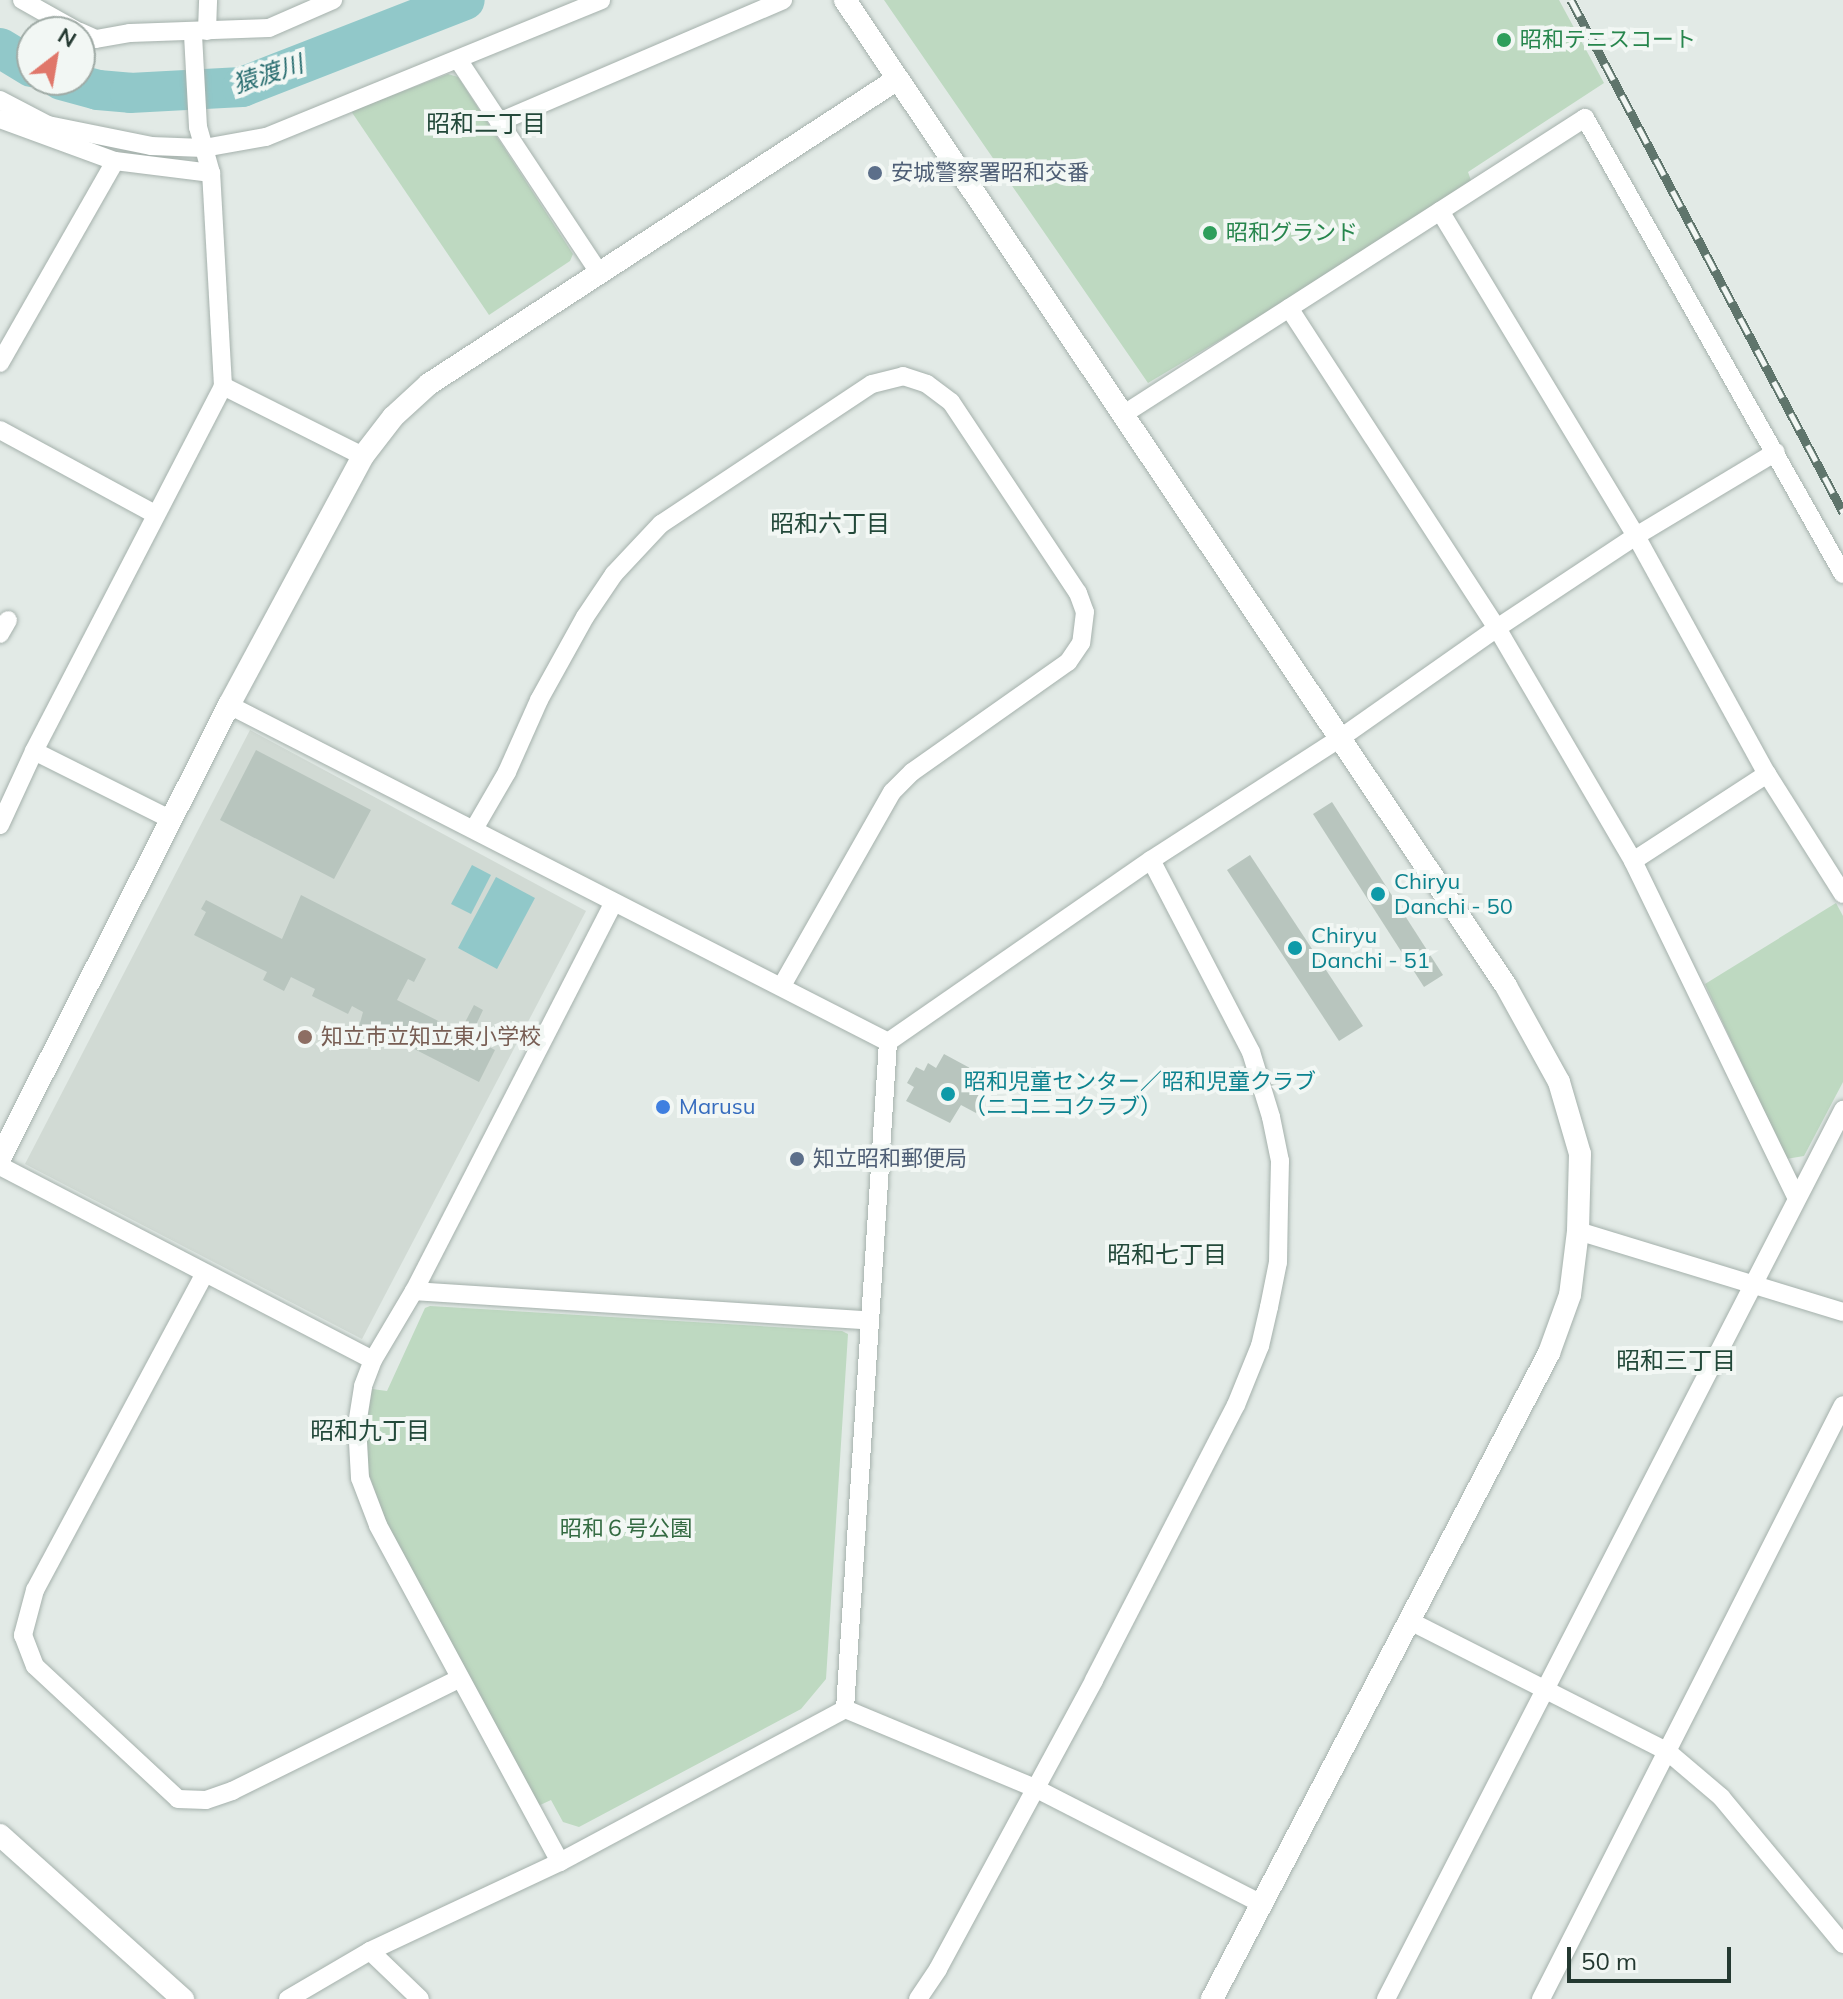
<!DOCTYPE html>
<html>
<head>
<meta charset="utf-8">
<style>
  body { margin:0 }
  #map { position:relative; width:1843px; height:1999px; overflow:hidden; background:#e2eae6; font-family:Mulish,"Noto Sans JP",sans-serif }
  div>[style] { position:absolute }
  .built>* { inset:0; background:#d1dad4 }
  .green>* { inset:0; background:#bed9c1 }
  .water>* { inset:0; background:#91c8c9 }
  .river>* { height:40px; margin:-20px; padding:0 20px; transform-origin:20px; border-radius:20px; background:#91c8c9 }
  .building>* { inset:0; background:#b8c5be }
  .roads { filter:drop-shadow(0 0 2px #a5b1ac) drop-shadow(0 0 2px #a5b1ac) }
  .minor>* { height:18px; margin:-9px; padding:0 9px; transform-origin:9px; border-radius:9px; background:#fff }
  .tertiary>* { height:22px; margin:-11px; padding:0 11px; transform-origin:11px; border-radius:11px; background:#fff }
  .rail>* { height:9px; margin-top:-4.5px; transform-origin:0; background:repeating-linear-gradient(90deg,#f2f7f4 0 18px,#5f756c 0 36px); box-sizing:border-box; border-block:2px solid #5f756c }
  .dots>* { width:22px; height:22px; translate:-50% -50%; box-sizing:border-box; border:4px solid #f2f7f4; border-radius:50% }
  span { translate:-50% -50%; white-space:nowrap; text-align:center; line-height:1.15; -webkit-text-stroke:8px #f2f7f4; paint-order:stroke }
  .leisure-label { font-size:22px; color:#27864d }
  .left { translate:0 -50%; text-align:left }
  .service-label { font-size:22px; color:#4e5e75 }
  .culture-label { font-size:22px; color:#0d838f }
  .education-label { font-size:22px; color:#785e54 }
  .shop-label { font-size:22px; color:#366cbe }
  .park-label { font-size:22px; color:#346b42 }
  .water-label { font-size:24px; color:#266b6e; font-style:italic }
  .neighbourhood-label { font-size:24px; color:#23493a }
  .north { position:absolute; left:16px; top:16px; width:80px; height:80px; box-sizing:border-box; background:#f2f7f4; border:2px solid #a0aba6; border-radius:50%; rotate:31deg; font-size:22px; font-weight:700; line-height:32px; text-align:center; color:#243931 }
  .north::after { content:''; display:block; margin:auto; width:28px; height:36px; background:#e0776a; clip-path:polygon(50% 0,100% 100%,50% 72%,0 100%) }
  .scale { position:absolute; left:1567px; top:1947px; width:164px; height:36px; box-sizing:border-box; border:4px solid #243931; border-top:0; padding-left:10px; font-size:24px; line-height:28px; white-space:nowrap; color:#243931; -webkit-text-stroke:6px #f2f7f4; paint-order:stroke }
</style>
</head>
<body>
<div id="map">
  <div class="built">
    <i style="clip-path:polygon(250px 730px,586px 911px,362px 1339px,25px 1164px)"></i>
  </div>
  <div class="green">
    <i style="clip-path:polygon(884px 0,1559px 0,1604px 83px,1468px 172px,1474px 189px,1148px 383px)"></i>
    <i style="clip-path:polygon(448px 74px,458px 77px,573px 254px,570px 261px,489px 315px,351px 111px)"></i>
    <i style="clip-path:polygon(1836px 903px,1843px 916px,1843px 1082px,1804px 1156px,1786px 1159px,1705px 984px)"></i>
    <i style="clip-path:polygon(430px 1306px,842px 1331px,848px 1334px,826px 1679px,801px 1709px,579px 1827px,563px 1822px,551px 1800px,538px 1806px,387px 1524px,368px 1472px,366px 1429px,372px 1389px,387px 1391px,425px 1308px)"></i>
  </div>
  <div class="water">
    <i style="clip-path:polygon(472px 865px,491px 875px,471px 914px,451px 904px)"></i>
    <i style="clip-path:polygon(496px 877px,535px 898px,497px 969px,458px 948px)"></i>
  </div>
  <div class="river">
    <i style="left:0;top:48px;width:37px;rotate:31deg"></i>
    <i style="left:61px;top:80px;width:38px;rotate:15deg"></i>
    <i style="left:98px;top:90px;width:32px;rotate:5deg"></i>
    <i style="left:130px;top:93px;width:112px;rotate:-3.1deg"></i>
    <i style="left:242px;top:87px;width:239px;rotate:-21.3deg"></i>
  </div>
  <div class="building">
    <i style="clip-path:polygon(256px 750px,371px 810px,334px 879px,220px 820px)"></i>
    <i style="clip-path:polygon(1332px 802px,1443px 975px,1424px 987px,1313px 814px)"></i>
    <i style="clip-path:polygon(1250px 855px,1363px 1026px,1339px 1041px,1227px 870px)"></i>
    <i style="clip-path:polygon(301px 895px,426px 959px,414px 982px,408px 979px,397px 1000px,460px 1032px,474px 1005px,483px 1010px,474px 1029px,480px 1032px,476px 1040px,495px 1050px,479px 1082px,379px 1031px,375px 1039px,358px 1030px,363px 1012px,352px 1006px,348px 1014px,312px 996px,315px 989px,291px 977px,284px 991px,263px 980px,267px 972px,194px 935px,206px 912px,201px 909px,206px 900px,282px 939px)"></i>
    <i style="clip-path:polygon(944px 1054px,994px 1081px,976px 1113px,961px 1105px,950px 1123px,906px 1101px,914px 1087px,907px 1083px,916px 1067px,924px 1071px,928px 1063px,936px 1068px)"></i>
  </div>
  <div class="roads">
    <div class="minor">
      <i style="left:22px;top:0;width:65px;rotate:29.3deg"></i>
      <i style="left:207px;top:31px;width:31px;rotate:-88deg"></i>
      <i style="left:80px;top:32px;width:17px;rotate:24deg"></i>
      <i style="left:96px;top:39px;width:35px;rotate:-10deg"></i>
      <i style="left:130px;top:33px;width:139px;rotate:-2.1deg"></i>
      <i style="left:269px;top:28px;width:70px;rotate:-23.6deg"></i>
      <i style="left:459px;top:61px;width:255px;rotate:56.5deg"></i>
      <i style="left:0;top:100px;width:54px;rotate:27.5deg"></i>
      <i style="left:48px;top:125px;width:105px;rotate:11.5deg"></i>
      <i style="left:151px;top:146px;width:53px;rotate:2.2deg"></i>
      <i style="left:204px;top:148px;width:63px;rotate:-10.1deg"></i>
      <i style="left:266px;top:137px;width:362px;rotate:-22.2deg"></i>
      <i style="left:0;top:119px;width:122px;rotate:20.1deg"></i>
      <i style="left:115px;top:161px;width:97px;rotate:7.1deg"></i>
      <i style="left:499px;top:122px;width:309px;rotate:-23.2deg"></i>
      <i style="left:1440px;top:211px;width:380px;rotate:58.9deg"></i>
      <i style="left:1636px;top:536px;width:272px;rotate:61.2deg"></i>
      <i style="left:1767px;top:774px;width:142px;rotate:57.7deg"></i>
      <i style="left:1289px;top:308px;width:382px;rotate:57deg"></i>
      <i style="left:1497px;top:628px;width:270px;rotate:59.7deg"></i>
      <i style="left:1633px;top:861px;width:375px;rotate:64.1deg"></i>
      <i style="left:0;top:363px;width:232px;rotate:-60.3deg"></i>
      <i style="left:223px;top:386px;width:157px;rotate:26.6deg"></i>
      <i style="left:1124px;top:414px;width:548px;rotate:-32.7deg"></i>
      <i style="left:1585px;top:118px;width:524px;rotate:60.5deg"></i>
      <i style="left:0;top:430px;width:176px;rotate:28.5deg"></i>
      <i style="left:0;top:634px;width:16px;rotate:-60deg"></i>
      <i style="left:229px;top:705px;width:740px;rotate:27.08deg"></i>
      <i style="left:34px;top:751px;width:152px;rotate:26.6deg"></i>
      <i style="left:0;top:825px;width:81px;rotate:-65.3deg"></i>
      <i style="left:34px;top:751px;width:411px;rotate:-62.6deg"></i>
      <i style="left:223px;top:386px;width:213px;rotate:-93.2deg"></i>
      <i style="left:211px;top:173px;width:48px;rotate:-105.8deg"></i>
      <i style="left:198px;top:127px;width:93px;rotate:-93.1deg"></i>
      <i style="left:474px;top:829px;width:66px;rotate:-59.9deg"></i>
      <i style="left:507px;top:772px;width:79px;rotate:-66deg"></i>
      <i style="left:539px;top:700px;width:95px;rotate:-61deg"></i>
      <i style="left:585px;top:617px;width:52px;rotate:-56deg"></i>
      <i style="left:614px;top:574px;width:69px;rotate:-46.8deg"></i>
      <i style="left:661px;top:524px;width:253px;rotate:-33.6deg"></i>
      <i style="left:872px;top:384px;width:32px;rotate:-14deg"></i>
      <i style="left:903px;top:376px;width:25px;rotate:18deg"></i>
      <i style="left:927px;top:384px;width:30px;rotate:37deg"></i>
      <i style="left:951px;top:402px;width:229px;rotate:56.4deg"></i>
      <i style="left:1078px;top:593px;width:20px;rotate:70deg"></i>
      <i style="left:1085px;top:612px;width:31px;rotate:97deg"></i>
      <i style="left:1081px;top:643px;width:23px;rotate:124deg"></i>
      <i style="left:1068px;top:662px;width:191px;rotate:144.8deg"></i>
      <i style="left:912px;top:772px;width:28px;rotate:135deg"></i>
      <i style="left:892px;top:792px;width:224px;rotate:119.6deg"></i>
      <i style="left:1633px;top:861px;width:160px;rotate:-33deg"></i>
      <i style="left:0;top:1166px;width:420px;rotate:27.5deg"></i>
      <i style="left:1578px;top:1231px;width:277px;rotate:17deg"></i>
      <i style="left:204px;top:1275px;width:357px;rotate:118.2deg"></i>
      <i style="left:35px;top:1590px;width:47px;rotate:104.9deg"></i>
      <i style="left:23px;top:1635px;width:33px;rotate:69deg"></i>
      <i style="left:35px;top:1666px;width:195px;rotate:42.9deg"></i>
      <i style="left:178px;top:1799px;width:28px;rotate:2deg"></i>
      <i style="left:206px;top:1800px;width:28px;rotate:-19deg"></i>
      <i style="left:232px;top:1791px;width:253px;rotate:-26.3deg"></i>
      <i style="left:414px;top:1291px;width:455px;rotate:3.7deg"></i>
      <i style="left:1410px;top:1621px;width:289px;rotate:26.9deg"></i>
      <i style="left:1668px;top:1752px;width:70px;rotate:40.3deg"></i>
      <i style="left:1721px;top:1797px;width:191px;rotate:50.3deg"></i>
      <i style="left:845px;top:1709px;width:668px;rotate:-86.31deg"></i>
      <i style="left:888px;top:1042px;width:320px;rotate:-34.7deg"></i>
      <i style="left:1151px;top:860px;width:227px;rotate:-32.8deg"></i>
      <i style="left:1342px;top:737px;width:189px;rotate:-35.1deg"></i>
      <i style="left:1497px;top:628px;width:167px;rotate:-33.5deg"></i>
      <i style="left:1636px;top:536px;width:163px;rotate:-31deg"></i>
      <i style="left:845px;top:1709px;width:206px;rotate:22.6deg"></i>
      <i style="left:1035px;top:1788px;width:253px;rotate:27.1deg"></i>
      <i style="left:560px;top:1862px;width:323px;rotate:-28.2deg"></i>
      <i style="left:370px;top:1951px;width:69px;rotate:43.8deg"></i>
      <i style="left:288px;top:1999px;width:95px;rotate:-30.3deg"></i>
      <i style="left:370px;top:1951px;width:210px;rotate:-25.1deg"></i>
      <i style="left:560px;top:1862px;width:383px;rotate:-118.4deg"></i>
      <i style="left:378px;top:1525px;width:50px;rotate:-111deg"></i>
      <i style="left:360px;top:1478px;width:53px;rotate:-93.2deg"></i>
      <i style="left:357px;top:1425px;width:39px;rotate:-81deg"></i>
      <i style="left:363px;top:1386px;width:28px;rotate:-69deg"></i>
      <i style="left:373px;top:1360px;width:80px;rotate:-59.3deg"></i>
      <i style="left:414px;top:1291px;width:437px;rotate:-62.8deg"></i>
      <i style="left:918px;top:1999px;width:36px;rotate:-56deg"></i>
      <i style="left:938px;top:1969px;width:328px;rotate:-61.6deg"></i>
      <i style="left:1094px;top:1680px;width:309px;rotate:-62.7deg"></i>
      <i style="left:1236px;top:1405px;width:64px;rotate:-67.9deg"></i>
      <i style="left:1260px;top:1346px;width:40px;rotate:-77deg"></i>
      <i style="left:1269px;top:1307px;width:46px;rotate:-78.7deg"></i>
      <i style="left:1278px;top:1262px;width:57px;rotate:-89deg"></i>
      <i style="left:1279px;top:1205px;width:44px;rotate:-88.7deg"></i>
      <i style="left:1280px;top:1161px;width:45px;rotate:-101.6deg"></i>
      <i style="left:1271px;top:1117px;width:68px;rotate:-107.1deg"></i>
      <i style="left:1251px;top:1052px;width:216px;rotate:-117.5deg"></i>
      <i style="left:1386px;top:1999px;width:1000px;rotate:-62.79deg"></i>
      <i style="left:1541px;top:1999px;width:666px;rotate:-63.05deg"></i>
    </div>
    <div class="tertiary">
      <i style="left:845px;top:0;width:1187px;rotate:56.16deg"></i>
      <i style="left:1506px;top:986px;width:110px;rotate:61.1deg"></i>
      <i style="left:1559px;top:1082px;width:75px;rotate:73.7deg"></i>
      <i style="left:1580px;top:1154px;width:77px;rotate:91.5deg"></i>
      <i style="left:1578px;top:1231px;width:64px;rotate:97.1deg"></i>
      <i style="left:1570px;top:1295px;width:62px;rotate:109.9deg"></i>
      <i style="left:1549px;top:1353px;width:729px;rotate:117.55deg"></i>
      <i style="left:0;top:1158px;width:508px;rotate:-63.18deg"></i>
      <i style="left:229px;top:705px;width:283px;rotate:-61.7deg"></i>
      <i style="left:363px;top:456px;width:49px;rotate:-52.4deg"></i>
      <i style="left:393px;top:417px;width:49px;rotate:-42.5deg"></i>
      <i style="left:429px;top:384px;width:557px;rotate:-33.06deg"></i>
      <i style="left:0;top:1835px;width:246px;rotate:41.9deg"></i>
    </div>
  </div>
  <div class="rail">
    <i style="left:1571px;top:0;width:580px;rotate:62.02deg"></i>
  </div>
  <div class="dots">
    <i style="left:1504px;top:40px;background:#2e9e5b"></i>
    <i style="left:875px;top:173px;background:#5c6f8a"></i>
    <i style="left:1210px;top:233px;background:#2e9e5b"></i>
    <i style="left:1378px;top:894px;background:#0f9aa8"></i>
    <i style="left:1295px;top:948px;background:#0f9aa8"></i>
    <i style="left:305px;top:1037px;background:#8d6e63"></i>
    <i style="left:948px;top:1094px;background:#0f9aa8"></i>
    <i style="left:663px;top:1107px;background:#3f7fe0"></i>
    <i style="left:797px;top:1159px;background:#5c6f8a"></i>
  </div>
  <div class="leisure-label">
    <span class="left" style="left:1520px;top:40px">昭和テニスコート</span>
    <span class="left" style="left:1226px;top:233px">昭和グランド</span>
  </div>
  <div class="service-label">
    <span class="left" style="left:891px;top:173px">安城警察署昭和交番</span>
    <span class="left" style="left:813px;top:1159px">知立昭和郵便局</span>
  </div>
  <div class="culture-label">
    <span class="left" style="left:1394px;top:894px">Chiryu<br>Danchi - 50</span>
    <span class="left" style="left:1311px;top:948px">Chiryu<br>Danchi - 51</span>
    <span class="left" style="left:964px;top:1094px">昭和児童センター／昭和児童クラブ<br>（ニコニコクラブ）</span>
  </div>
  <div class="education-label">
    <span class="left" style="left:321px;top:1037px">知立市立知立東小学校</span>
  </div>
  <div class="shop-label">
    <span class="left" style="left:679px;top:1107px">Marusu</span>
  </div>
  <div class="park-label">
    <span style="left:626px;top:1529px">昭和６号公園</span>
  </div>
  <div class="water-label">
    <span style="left:268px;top:74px;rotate:-18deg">猿渡川</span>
  </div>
  <div class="neighbourhood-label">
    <span style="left:486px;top:124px">昭和二丁目</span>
    <span style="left:830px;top:524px">昭和六丁目</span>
    <span style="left:1167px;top:1255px">昭和七丁目</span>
    <span style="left:1676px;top:1361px">昭和三丁目</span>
    <span style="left:370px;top:1431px">昭和九丁目</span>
  </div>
  <div class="north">N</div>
  <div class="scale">50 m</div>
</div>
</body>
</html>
